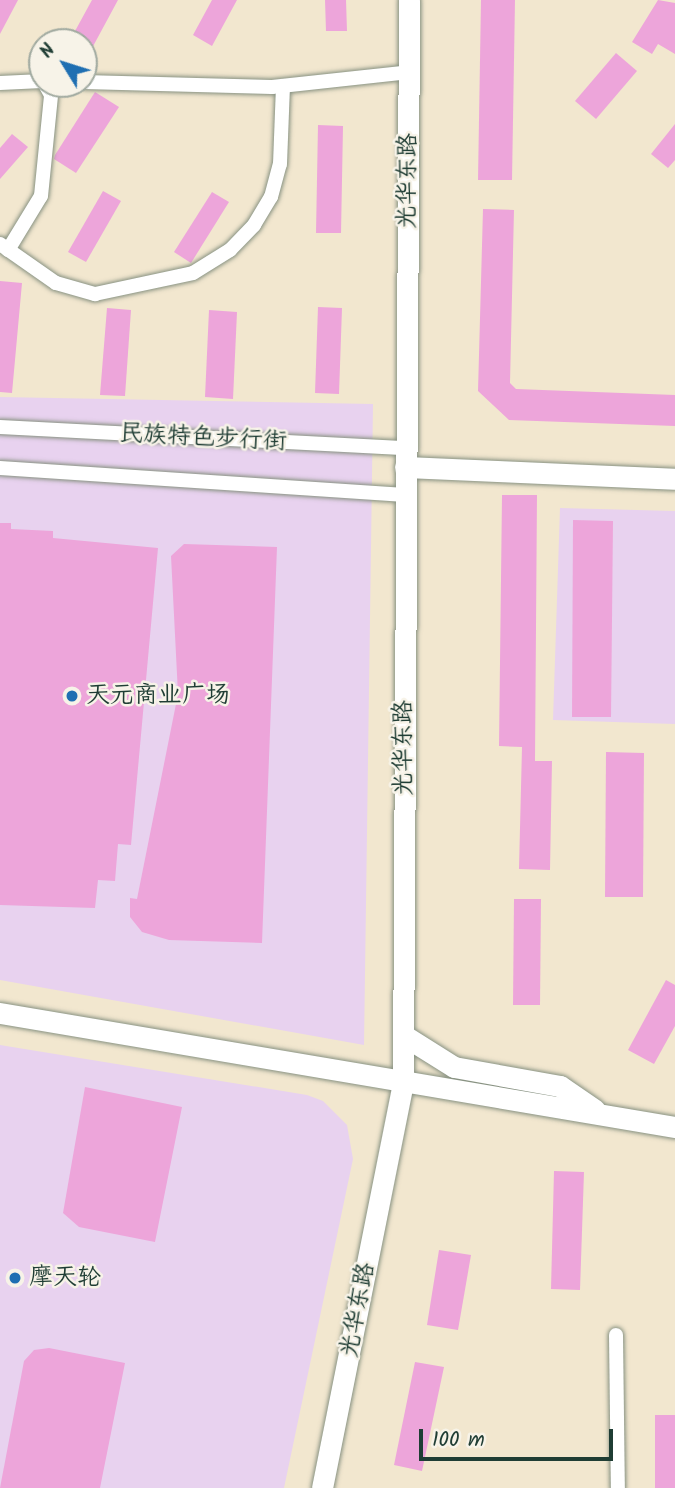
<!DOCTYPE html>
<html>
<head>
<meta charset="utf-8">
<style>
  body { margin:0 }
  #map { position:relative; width:675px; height:1488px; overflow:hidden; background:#f2e7cf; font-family:Kalam,"LXGW WenKai TC",sans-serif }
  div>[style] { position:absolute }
  .built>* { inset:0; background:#e8d2ef }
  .building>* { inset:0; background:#eda5da }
  .roads { filter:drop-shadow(0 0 2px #889282) drop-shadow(0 0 2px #889282) }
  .street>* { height:14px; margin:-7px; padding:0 7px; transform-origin:7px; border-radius:7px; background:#fff }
  .secondary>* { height:21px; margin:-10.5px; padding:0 10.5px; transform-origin:10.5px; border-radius:10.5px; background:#fff }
  .dots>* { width:19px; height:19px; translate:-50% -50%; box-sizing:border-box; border:4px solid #f7f3e8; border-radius:50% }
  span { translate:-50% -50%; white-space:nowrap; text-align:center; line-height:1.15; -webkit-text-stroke:5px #f7f3e8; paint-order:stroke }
  .street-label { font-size:24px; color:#1f3d34 }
  .poi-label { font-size:24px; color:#1f3d34 }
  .left { translate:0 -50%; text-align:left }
  .north { position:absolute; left:28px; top:28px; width:70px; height:70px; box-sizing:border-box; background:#f7f3e8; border:2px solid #a1aaa0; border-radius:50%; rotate:308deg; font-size:19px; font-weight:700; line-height:28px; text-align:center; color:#1f3d34 }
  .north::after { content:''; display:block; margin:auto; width:24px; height:32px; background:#1f6fb2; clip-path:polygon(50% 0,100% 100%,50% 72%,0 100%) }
  .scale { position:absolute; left:419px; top:1429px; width:194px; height:32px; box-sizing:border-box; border:4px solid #1f3d34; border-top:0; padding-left:9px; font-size:21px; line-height:24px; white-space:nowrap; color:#1f3d34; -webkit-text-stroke:5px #f7f3e8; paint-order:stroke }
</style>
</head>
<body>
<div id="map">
  <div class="built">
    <i style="clip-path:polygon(0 397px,373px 404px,364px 1045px,0 980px)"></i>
    <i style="clip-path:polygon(560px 508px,675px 511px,675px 724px,553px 720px)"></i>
    <i style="clip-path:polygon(0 1045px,307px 1095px,323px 1101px,347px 1125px,353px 1159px,284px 1488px,0 1488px)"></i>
  </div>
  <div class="building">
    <i style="clip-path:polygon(0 0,18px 0,0 34px)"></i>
    <i style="clip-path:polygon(92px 0,118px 0,84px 63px,84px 42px,69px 42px)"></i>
    <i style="clip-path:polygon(212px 0,237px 0,212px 46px,193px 35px)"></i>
    <i style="clip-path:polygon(325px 0,346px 0,347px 31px,326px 31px)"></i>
    <i style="clip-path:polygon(481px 0,515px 0,512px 180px,478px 180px)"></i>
    <i style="clip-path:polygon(658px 0,675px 3px,675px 54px,658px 44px,652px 54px,632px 42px)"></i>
    <i style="clip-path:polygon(616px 53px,637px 71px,596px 119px,575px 101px)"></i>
    <i style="clip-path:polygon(95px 92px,119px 107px,76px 173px,54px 159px,55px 155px)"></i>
    <i style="clip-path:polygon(675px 124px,675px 160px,668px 168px,651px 154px)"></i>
    <i style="clip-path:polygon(318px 125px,343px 126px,341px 233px,316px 233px)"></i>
    <i style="clip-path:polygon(12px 134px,28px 147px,0 179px,0 148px)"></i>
    <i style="clip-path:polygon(103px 191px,121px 201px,86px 262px,68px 252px)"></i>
    <i style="clip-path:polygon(212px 192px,229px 202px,191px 263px,174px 252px)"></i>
    <i style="clip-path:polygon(483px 209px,514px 210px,510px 383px,516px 389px,675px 395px,675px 426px,509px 420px,478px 391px)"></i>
    <i style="clip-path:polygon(0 281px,22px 283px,12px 393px,0 392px)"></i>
    <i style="clip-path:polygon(318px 307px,342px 308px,339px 394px,315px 393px)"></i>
    <i style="clip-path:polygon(107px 308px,131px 310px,125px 396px,100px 395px)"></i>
    <i style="clip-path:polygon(209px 310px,237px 312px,233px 399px,205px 397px)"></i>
    <i style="clip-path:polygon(502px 495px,537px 495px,535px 761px,552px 761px,550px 870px,519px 869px,522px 747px,499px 746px)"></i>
    <i style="clip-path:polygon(573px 520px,613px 521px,611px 717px,572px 717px)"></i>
    <i style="clip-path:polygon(0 523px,11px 523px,11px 529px,53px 531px,53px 538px,158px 548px,131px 845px,118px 844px,115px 881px,98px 880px,95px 908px,0 905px)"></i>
    <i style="clip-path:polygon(184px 544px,277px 547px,262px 943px,169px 940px,142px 932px,130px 917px,130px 898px,137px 899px,178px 694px,171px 556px)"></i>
    <i style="clip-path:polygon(606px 752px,644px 753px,643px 897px,605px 897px)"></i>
    <i style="clip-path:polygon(514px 899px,541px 899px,540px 1005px,513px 1005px)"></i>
    <i style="clip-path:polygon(666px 980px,675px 985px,675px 1026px,654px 1064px,628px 1050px)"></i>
    <i style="clip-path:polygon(85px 1087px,182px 1107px,155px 1242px,79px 1227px,63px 1213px)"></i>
    <i style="clip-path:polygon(554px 1171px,584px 1172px,580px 1290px,551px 1289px)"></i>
    <i style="clip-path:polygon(439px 1250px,471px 1255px,458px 1330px,427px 1325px)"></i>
    <i style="clip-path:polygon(49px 1348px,125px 1363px,100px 1488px,0 1488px,24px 1361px,34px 1350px)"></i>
    <i style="clip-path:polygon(415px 1362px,444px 1367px,422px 1471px,394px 1465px)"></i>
    <i style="clip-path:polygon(655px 1415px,675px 1415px,675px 1488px,655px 1488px)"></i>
  </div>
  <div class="roads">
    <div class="street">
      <i style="left:84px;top:82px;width:188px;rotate:1.5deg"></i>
      <i style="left:272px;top:87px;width:138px;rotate:-6.2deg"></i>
      <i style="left:0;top:83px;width:42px;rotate:-2.7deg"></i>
      <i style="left:0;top:244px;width:68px;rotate:34.9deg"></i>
      <i style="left:56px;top:283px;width:41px;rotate:15.8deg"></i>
      <i style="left:95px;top:294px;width:100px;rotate:-12.1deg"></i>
      <i style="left:193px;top:273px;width:44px;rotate:-31.9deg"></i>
      <i style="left:230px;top:250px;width:35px;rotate:-46deg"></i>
      <i style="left:254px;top:225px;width:33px;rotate:-59deg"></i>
      <i style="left:271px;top:197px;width:34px;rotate:-75deg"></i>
      <i style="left:280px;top:164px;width:78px;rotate:-87.8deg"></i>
      <i style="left:8px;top:250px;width:63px;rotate:-58.6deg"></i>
      <i style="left:41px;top:196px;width:101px;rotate:-84.3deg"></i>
      <i style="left:51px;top:95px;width:13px;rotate:-119deg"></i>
      <i style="left:0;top:427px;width:407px;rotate:3deg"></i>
      <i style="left:0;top:468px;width:406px;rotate:3.8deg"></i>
      <i style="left:616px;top:1335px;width:153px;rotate:89.3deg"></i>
    </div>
    <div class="secondary">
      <i style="left:405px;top:467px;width:270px;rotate:2.5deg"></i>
      <i style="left:0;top:1013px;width:685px;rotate:9.59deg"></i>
      <i style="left:403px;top:1035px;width:60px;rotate:32.1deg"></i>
      <i style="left:454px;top:1067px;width:108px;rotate:10.2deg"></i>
      <i style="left:560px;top:1086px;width:42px;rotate:34.4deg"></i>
      <i style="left:322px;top:1488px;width:414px;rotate:-78.7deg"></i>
      <i style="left:403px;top:1082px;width:1082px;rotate:-89.68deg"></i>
    </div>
  </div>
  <div class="dots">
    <i style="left:72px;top:696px;background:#1f6fb2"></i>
    <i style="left:15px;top:1278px;background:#1f6fb2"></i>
  </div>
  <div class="street-label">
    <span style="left:408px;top:181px;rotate:-89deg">光华东路</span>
    <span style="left:203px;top:438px;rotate:3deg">民族特色步行街</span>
    <span style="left:404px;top:748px;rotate:-90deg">光华东路</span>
    <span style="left:358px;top:1310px;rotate:-79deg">光华东路</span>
  </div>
  <div class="poi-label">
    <span class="left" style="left:86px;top:696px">天元商业广场</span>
    <span class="left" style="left:29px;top:1278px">摩天轮</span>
  </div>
  <div class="north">N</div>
  <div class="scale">100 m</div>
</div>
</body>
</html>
